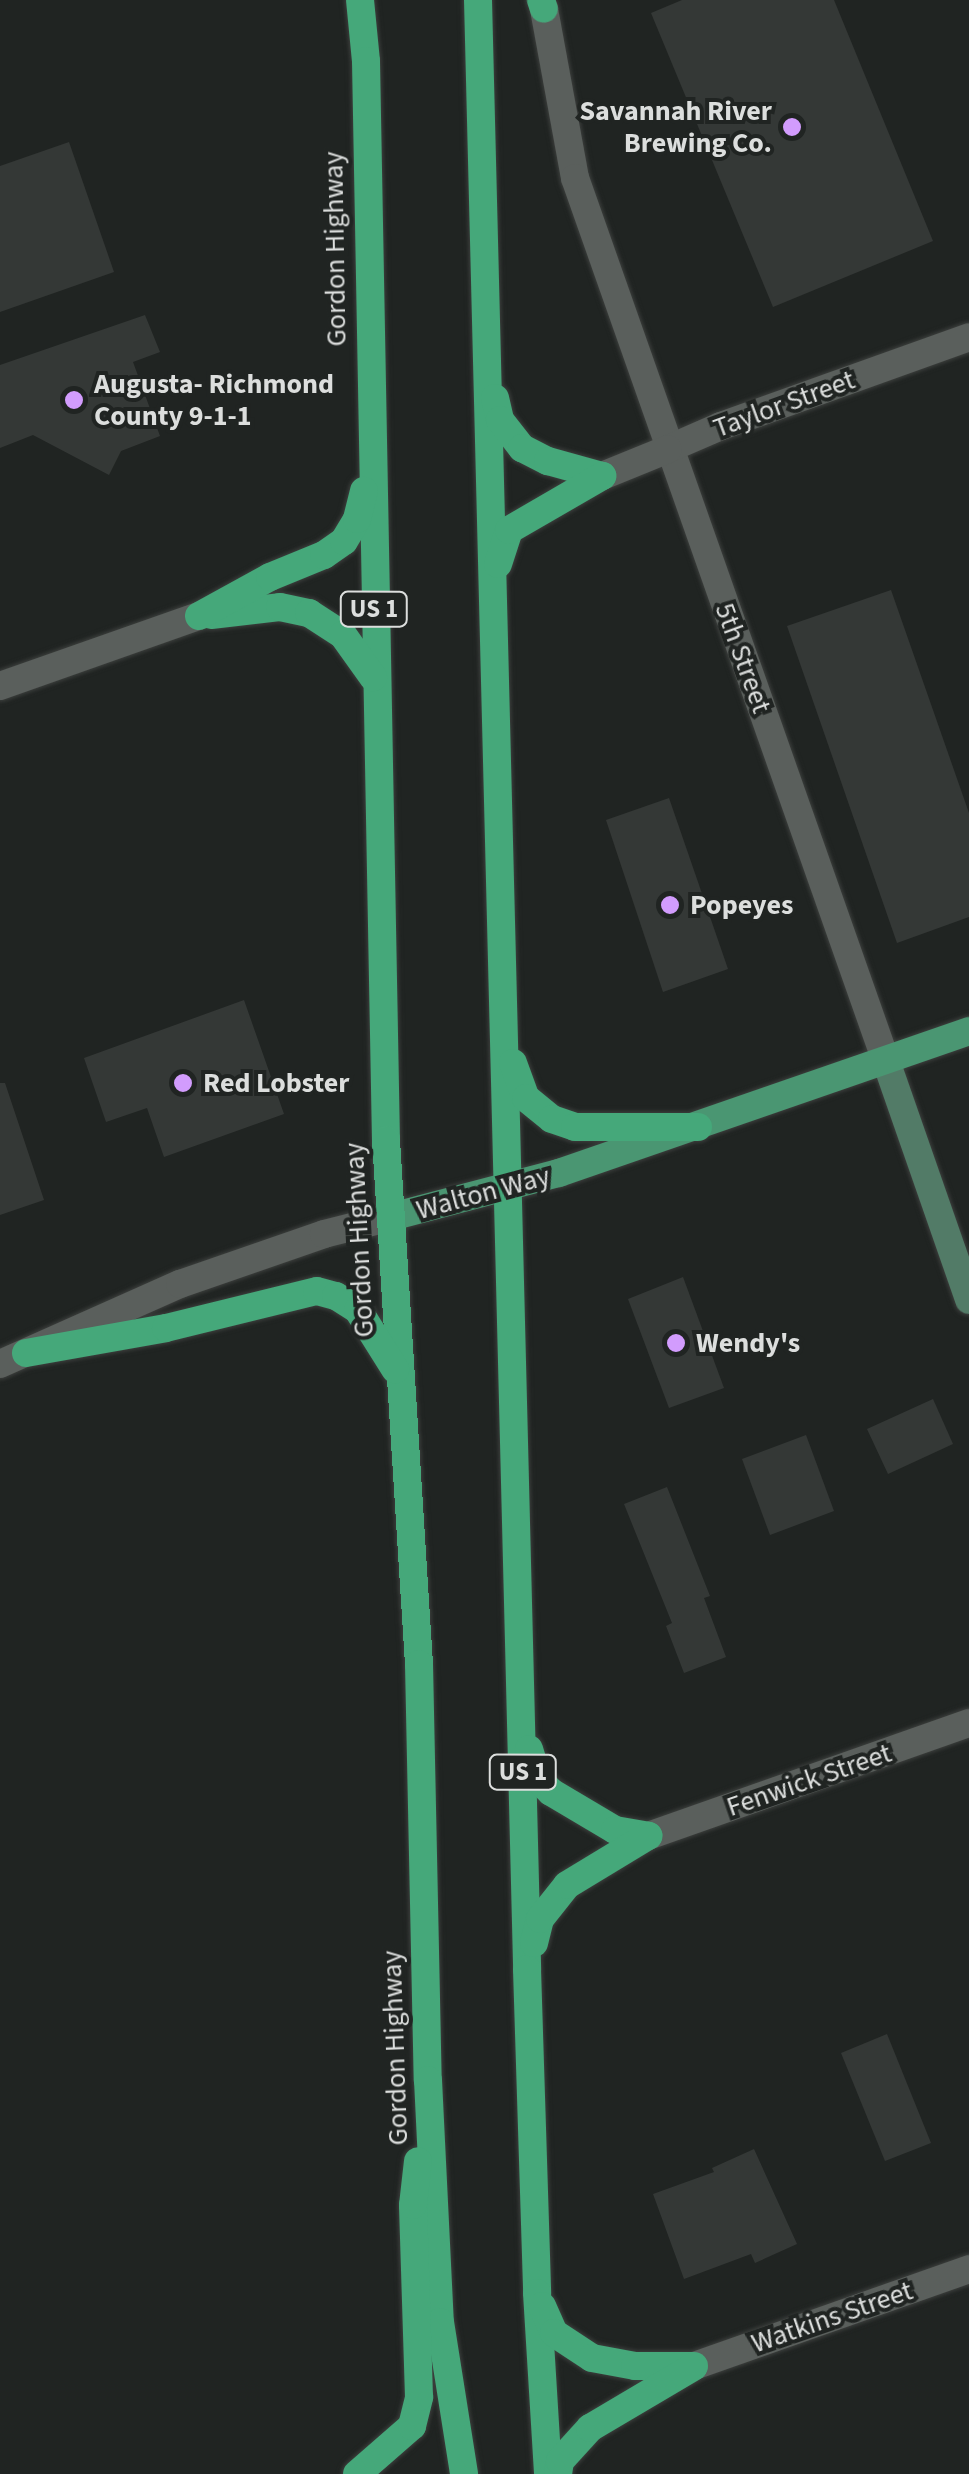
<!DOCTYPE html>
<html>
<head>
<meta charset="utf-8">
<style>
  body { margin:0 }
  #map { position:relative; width:969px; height:2474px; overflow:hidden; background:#202422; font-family:"Source Sans 3",sans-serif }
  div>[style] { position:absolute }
  .building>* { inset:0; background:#343836 }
  .roads { filter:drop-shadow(0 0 2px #3c3f3d) drop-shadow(0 0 2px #3c3f3d) }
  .minor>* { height:28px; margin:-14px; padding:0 14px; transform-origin:14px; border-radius:14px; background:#5a5f5c }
  .tertiary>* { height:28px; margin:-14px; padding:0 14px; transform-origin:14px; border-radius:14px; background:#5a5f5c }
  .secondary>* { height:28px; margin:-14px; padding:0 14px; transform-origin:14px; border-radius:14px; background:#527b67 }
  .primary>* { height:28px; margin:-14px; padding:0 14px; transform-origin:14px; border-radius:14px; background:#4a9672 }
  .trunk>* { height:28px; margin:-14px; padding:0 14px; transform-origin:14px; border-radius:14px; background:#45a87a }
  .dots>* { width:28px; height:28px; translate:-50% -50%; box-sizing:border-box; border:5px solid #202422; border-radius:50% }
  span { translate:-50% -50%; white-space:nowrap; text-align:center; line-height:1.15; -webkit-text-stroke:8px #202422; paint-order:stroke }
  .shield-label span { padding:2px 8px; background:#202422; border:2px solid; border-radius:8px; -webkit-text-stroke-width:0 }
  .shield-label { font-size:25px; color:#dcdedd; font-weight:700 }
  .poi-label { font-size:28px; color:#dcdedd; font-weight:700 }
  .right { translate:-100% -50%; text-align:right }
  .left { translate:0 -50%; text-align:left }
  .street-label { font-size:28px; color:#dcdedd }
</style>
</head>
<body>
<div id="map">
  <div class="building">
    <i style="clip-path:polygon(682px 0,834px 0,933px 241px,773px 307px,651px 13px)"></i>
    <i style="clip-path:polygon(69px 142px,114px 272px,0 312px,0 166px)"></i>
    <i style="clip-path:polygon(145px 315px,160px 352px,133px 362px,160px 436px,121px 451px,109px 475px,33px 435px,0 448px,0 365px)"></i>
    <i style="clip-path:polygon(891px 590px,969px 813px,969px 917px,897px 943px,787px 626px)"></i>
    <i style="clip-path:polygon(669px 798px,728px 969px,663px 992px,606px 820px)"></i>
    <i style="clip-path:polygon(244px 1000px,284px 1114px,164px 1157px,147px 1108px,106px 1122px,84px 1058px)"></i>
    <i style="clip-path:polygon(0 1083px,5px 1083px,44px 1200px,0 1215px)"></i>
    <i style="clip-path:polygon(683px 1277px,724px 1388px,669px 1408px,628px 1299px)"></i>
    <i style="clip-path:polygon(933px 1399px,953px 1444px,888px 1474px,867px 1429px)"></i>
    <i style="clip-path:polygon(806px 1435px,834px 1511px,770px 1535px,742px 1459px)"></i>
    <i style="clip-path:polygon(667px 1487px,710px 1596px,704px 1598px,726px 1657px,684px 1673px,666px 1626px,672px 1623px,624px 1504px)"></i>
    <i style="clip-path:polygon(887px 2034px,931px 2143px,885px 2161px,841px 2053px)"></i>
    <i style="clip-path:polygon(754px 2149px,797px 2244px,755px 2263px,751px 2254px,684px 2279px,653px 2194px,714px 2172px,712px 2168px)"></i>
  </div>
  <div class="roads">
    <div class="minor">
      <i style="left:544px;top:9px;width:172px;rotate:79.6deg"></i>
      <i style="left:575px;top:178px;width:936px;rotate:70.6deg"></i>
      <i style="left:668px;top:449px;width:58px;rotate:-23.5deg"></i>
      <i style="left:721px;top:426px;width:263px;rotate:-19.7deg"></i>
      <i style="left:0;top:686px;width:211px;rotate:-19.4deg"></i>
      <i style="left:0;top:1364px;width:197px;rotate:-24deg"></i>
      <i style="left:180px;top:1284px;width:152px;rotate:-19.1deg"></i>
      <i style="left:324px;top:1234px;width:69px;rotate:-14.2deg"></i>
      <i style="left:694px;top:2366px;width:292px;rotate:-19.4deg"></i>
    </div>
    <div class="tertiary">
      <i style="left:602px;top:476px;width:71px;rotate:-22.2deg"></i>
      <i style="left:648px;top:1836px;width:340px;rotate:-19.4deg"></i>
    </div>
    <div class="secondary">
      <i style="left:886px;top:1061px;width:253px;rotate:70.8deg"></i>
    </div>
    <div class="primary">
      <i style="left:391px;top:1217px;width:174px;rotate:-14.7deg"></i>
      <i style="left:559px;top:1173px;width:434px;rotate:-19.1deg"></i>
    </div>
    <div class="trunk">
      <i style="left:360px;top:0;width:61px;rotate:84.4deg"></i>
      <i style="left:366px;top:61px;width:1079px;rotate:88.94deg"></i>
      <i style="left:386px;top:1140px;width:525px;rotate:86.4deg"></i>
      <i style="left:419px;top:1664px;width:416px;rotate:88.8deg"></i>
      <i style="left:428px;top:2080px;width:242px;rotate:87.2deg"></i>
      <i style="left:440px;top:2322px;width:154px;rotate:81deg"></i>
      <i style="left:478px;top:0;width:1970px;rotate:88.57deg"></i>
      <i style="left:527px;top:1969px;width:324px;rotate:88.2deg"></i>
      <i style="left:537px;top:2293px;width:181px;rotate:86.5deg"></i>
      <i style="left:541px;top:0;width:9px;rotate:72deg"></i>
      <i style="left:495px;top:398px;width:23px;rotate:77deg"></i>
      <i style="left:500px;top:420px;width:36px;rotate:52deg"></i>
      <i style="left:522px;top:448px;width:29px;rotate:27deg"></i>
      <i style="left:548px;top:461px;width:56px;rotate:15.5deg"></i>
      <i style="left:498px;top:564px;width:36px;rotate:-72deg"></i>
      <i style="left:509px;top:530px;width:108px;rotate:-30.1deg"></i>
      <i style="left:211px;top:615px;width:69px;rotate:-6.6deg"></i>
      <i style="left:280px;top:607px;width:30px;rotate:12deg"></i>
      <i style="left:309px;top:613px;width:40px;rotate:32.9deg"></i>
      <i style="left:343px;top:635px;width:52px;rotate:54.5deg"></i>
      <i style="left:199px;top:616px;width:81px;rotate:-28.8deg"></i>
      <i style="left:270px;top:577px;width:58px;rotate:-22.2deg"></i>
      <i style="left:324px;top:555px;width:24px;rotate:-35deg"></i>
      <i style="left:344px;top:541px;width:26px;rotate:-59deg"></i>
      <i style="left:357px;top:519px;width:29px;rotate:-76deg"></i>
      <i style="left:513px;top:1063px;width:37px;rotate:70deg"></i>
      <i style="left:526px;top:1098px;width:33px;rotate:39deg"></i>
      <i style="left:552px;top:1119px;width:24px;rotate:19deg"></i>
      <i style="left:575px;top:1127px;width:123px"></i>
      <i style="left:26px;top:1353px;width:142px;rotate:-10.1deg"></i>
      <i style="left:166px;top:1328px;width:155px;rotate:-13.8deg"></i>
      <i style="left:317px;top:1291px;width:20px;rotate:15deg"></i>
      <i style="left:336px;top:1296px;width:26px;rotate:32deg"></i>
      <i style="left:358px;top:1310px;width:70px;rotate:57.9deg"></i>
      <i style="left:529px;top:1749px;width:31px;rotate:73deg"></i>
      <i style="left:538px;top:1779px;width:18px;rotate:45deg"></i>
      <i style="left:551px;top:1792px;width:74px;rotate:30.7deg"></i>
      <i style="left:615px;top:1830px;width:34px;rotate:10deg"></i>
      <i style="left:534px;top:1943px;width:25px;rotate:-76deg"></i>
      <i style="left:540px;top:1919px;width:43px;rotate:-51.5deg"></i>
      <i style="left:567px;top:1885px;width:95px;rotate:-31.2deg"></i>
      <i style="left:542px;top:2306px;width:30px;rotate:66deg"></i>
      <i style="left:554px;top:2333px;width:45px;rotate:33.3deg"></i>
      <i style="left:592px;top:2358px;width:44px;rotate:10.5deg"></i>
      <i style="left:635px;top:2366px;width:59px"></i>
      <i style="left:357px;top:2474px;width:73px;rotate:-41.1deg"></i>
      <i style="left:412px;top:2426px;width:30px;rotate:-76deg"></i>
      <i style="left:419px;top:2397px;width:192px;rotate:-91.8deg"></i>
      <i style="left:413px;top:2205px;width:44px;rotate:-83.5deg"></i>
      <i style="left:558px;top:2474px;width:13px;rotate:-81deg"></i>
      <i style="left:560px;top:2461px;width:45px;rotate:-47.7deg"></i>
      <i style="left:590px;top:2428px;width:120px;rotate:-30.6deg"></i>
    </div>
  </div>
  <div class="dots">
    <i style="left:792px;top:127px;background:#d29cfd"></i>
    <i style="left:74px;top:400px;background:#d29cfd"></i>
    <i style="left:670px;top:905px;background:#d29cfd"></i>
    <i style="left:183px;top:1083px;background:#d29cfd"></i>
    <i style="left:676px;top:1343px;background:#d29cfd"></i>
  </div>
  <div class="shield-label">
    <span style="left:374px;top:609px">US 1</span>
    <span style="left:523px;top:1772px">US 1</span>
  </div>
  <div class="poi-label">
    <span class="right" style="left:772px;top:127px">Savannah River<br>Brewing Co.</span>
    <span class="left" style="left:94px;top:400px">Augusta- Richmond<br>County 9-1-1</span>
    <span class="left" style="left:690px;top:905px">Popeyes</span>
    <span class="left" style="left:203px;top:1083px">Red Lobster</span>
    <span class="left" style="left:696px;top:1343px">Wendy's</span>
  </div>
  <div class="street-label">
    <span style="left:335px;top:249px;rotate:-91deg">Gordon Highway</span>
    <span style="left:784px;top:404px;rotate:-20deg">Taylor Street</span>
    <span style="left:743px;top:658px;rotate:70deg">5th Street</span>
    <span style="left:483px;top:1193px;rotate:-15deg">Walton Way</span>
    <span style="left:359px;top:1240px;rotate:-93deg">Gordon Highway</span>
    <span style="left:809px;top:1780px;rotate:-19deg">Fenwick Street</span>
    <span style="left:395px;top:2048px;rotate:-92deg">Gordon Highway</span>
    <span style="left:832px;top:2317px;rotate:-19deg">Watkins Street</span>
  </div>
</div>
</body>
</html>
